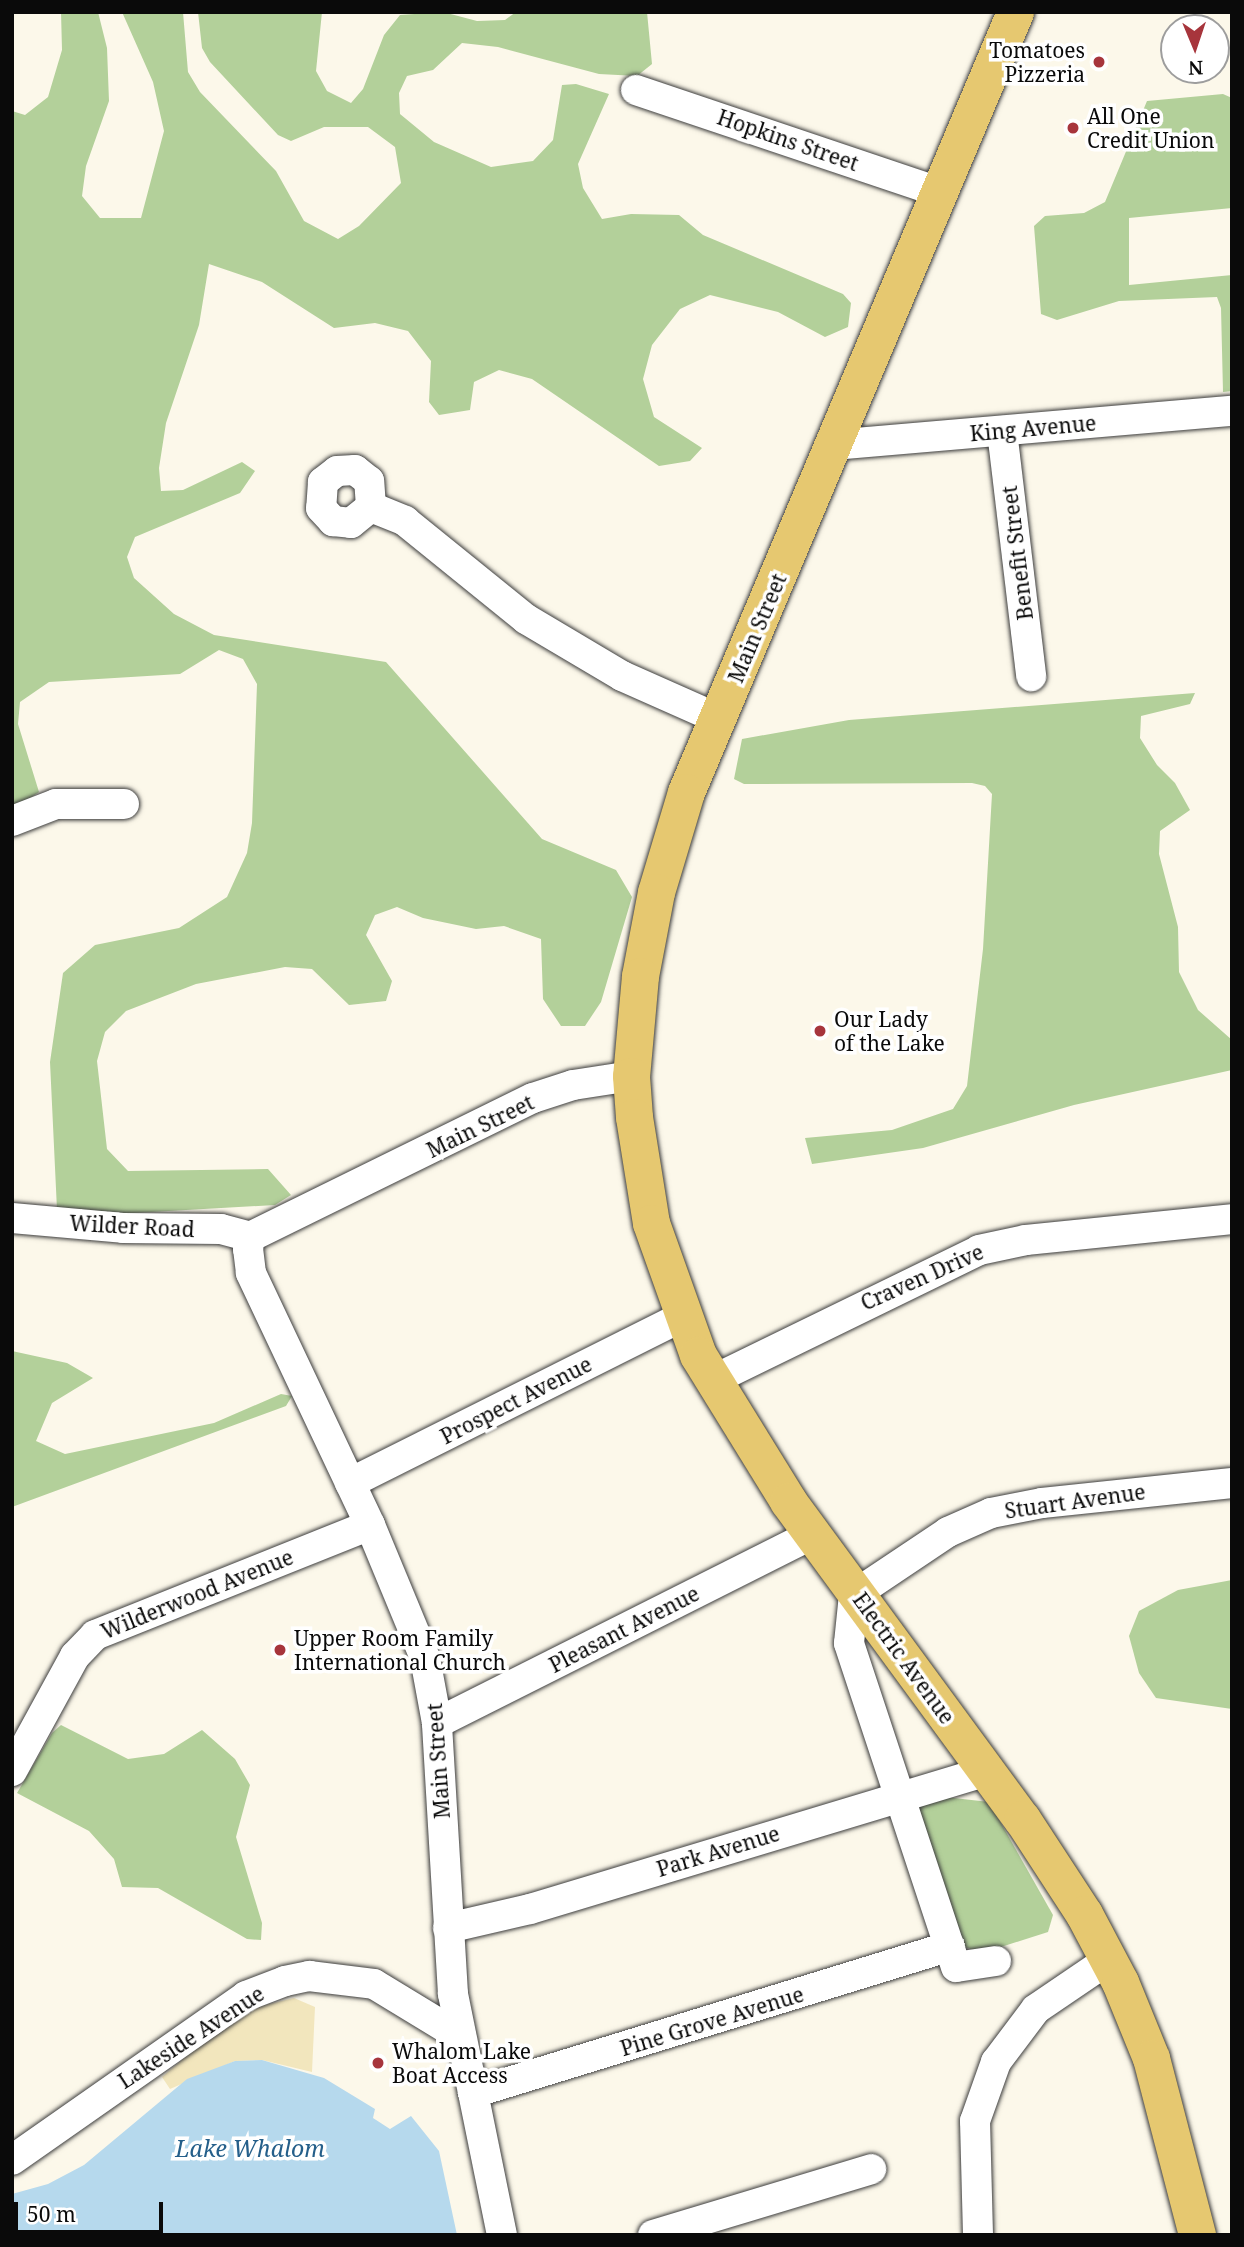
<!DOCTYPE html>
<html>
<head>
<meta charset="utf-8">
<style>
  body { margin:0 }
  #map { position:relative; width:1244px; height:2247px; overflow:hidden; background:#fcf8ea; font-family:"Noto Serif",serif }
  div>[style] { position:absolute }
  .forest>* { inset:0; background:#b3d09a }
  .sand>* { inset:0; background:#f2e6bd }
  .water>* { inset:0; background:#b6d9ed }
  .roads { filter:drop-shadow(0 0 2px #3d3d3d) drop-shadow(0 0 2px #3d3d3d) }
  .minor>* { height:30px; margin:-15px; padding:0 15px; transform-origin:15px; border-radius:15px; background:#fff }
  .major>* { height:37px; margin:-18.5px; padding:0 18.5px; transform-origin:18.5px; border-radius:18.5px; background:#e6c870 }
  .dots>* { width:19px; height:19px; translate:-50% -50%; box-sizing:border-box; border:4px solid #fff; border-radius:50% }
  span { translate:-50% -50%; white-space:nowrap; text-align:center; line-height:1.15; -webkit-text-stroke:7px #fff; paint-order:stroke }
  .poi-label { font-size:21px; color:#0a0a0a }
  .right { translate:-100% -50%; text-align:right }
  .left { translate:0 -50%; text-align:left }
  .street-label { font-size:21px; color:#0a0a0a }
  .water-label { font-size:23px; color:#255f8a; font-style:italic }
  .frame { position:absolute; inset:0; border:14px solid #0a0a0a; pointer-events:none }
  .north { position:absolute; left:1160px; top:14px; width:70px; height:70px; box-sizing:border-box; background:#fff; border:2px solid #9d9d9d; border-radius:50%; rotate:178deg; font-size:19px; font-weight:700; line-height:28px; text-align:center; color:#0a0a0a }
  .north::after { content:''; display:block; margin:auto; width:24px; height:32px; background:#a7353c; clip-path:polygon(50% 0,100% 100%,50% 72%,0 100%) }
  .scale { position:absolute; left:14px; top:2202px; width:149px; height:32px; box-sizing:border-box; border:4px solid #0a0a0a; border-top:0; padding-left:9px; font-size:21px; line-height:24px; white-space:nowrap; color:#0a0a0a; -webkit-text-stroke:5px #fff; paint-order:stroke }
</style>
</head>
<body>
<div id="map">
  <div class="forest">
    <i style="clip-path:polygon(61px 12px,98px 12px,107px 48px,109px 101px,86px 166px,82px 196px,100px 218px,141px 218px,164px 131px,153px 82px,122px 12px,183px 12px,188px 72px,200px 92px,276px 171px,304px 221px,338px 239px,359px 226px,401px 183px,395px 147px,368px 127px,324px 127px,291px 141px,278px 135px,210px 62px,202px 48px,198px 12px,322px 12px,316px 71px,327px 91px,351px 103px,363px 89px,384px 35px,400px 15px,443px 12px,477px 21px,505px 20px,516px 12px,647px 12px,652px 64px,637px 76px,599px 74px,498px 47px,462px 43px,433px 70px,407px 76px,399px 93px,400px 114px,434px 142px,491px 167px,533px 161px,553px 140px,562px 85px,576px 84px,609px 94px,578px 164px,583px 188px,602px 219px,631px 214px,679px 215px,703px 235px,843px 294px,851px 303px,848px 327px,825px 337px,778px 312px,710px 295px,680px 309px,652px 345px,643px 379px,654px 417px,702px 448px,690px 461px,659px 466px,532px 379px,499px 370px,474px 382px,470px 410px,439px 415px,429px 402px,431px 361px,408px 331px,375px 323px,334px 328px,262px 282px,209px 264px,199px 325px,166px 423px,159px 468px,161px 491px,183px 490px,242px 462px,255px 471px,240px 493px,135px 537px,127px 557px,134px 578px,174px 614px,214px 635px,386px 662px,542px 839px,616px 870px,632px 897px,601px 1002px,585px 1026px,561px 1026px,543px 999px,541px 939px,504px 926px,476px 929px,423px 918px,397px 907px,375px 915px,366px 935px,392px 981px,386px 1001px,349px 1005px,312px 969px,285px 967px,196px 984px,126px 1011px,105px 1032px,97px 1061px,107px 1149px,128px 1171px,268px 1169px,291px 1195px,275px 1205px,116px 1214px,57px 1210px,50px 1062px,63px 973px,95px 945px,179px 928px,227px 897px,247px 853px,252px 823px,257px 684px,243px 659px,219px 650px,180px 674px,49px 682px,20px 702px,18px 724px,39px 792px,12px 810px,12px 111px,25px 115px,48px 97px,62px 50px)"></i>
    <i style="clip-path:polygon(1223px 94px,1232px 98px,1232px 208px,1129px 218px,1129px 285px,1232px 275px,1232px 391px,1223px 392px,1221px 308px,1217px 297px,1119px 301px,1057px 320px,1041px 314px,1034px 226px,1045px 216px,1084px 213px,1105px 202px,1147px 101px)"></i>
    <i style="clip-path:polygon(1195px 693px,1190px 704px,1141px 716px,1140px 738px,1157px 765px,1175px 783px,1190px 810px,1160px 831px,1159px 854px,1178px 927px,1179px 972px,1198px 1010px,1232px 1040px,1232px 1070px,1074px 1105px,923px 1148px,812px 1164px,805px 1138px,892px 1130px,953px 1109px,967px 1086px,983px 949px,992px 794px,985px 786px,972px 783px,744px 784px,734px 779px,742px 739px,849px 720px)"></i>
    <i style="clip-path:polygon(12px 1351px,67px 1363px,93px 1378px,52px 1403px,36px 1441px,65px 1454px,214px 1423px,281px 1394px,292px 1396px,286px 1406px,12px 1507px)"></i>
    <i style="clip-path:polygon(1232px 1580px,1232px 1709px,1156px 1698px,1139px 1673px,1129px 1636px,1139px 1611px,1178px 1590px)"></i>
    <i style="clip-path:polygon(61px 1725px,128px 1759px,164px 1754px,202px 1730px,235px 1759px,250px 1785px,236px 1837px,262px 1923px,261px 1940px,247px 1939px,158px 1888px,122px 1887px,114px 1859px,89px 1831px,17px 1793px,52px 1733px)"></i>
    <i style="clip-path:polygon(945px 1797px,989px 1802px,1053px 1915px,1048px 1932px,982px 1953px,962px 1946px,917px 1808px)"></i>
  </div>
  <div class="sand">
    <i style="clip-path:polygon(294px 1998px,315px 2007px,312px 2072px,262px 2060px,235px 2061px,170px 2089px,162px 2077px,211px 2035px,249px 2009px)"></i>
  </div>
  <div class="water">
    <i style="clip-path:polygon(262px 2060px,324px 2078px,375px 2109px,373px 2118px,390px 2129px,411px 2116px,439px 2151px,457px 2235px,12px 2235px,12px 2194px,48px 2184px,84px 2165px,187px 2079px,235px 2061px)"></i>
  </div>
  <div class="roads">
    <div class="minor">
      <i style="left:636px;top:90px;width:320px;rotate:18.6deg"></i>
      <i style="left:1002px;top:431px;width:247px;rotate:83.2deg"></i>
      <i style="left:833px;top:445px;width:400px;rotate:-4.9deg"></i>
      <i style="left:371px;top:507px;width:26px;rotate:-94deg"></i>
      <i style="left:369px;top:481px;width:18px;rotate:-142deg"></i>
      <i style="left:355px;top:470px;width:18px;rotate:177deg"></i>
      <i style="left:337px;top:471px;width:18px;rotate:142deg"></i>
      <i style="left:323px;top:482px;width:26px;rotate:94deg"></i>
      <i style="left:321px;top:508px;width:18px;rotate:47deg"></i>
      <i style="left:333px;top:521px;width:18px;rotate:6deg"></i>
      <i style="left:351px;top:523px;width:26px;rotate:-39deg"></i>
      <i style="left:371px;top:507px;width:37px;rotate:22deg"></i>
      <i style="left:405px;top:521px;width:156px;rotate:39deg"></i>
      <i style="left:526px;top:619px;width:112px;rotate:30.7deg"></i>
      <i style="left:622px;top:676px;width:106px;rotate:23.9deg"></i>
      <i style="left:12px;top:821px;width:47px;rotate:-21.1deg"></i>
      <i style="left:56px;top:804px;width:68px"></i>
      <i style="left:12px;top:1218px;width:111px;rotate:5.1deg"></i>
      <i style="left:123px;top:1228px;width:98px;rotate:0.6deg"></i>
      <i style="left:221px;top:1229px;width:30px;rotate:15deg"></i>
      <i style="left:711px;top:1381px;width:298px;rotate:-26deg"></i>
      <i style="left:979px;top:1250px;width:48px;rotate:-12deg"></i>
      <i style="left:1026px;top:1240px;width:207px;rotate:-5.8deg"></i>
      <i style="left:350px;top:1483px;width:370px;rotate:-26.6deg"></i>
      <i style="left:437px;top:1723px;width:420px;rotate:-26.7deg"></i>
      <i style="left:12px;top:1771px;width:131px;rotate:-61.3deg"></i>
      <i style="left:75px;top:1656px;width:29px;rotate:-46deg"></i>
      <i style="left:95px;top:1635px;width:296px;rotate:-21.8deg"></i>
      <i style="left:448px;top:1928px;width:84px;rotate:-13deg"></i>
      <i style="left:530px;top:1909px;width:476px;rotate:-16.8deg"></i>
      <i style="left:996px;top:1961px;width:40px;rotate:171.5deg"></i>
      <i style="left:956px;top:1967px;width:341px;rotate:-108.3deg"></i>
      <i style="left:849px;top:1643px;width:48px;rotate:-84.1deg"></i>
      <i style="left:854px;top:1595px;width:113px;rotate:-33.8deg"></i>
      <i style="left:948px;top:1532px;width:47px;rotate:-23.8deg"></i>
      <i style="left:991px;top:1513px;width:52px;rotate:-11.1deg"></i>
      <i style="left:1042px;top:1503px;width:191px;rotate:-6deg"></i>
      <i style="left:473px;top:2093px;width:499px;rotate:-17.1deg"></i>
      <i style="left:12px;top:2160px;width:286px;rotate:-35deg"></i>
      <i style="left:246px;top:1996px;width:42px;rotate:-21deg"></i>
      <i style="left:285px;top:1981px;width:25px;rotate:-12deg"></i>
      <i style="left:309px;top:1976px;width:65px;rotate:7deg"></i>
      <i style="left:374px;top:1984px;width:102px;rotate:31.3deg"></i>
      <i style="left:502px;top:2235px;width:246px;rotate:-101.5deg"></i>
      <i style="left:453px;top:1994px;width:271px;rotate:-93.4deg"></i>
      <i style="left:437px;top:1723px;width:66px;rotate:-100.5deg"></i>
      <i style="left:425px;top:1658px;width:144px;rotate:-112.5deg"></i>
      <i style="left:370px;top:1525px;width:279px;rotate:-115.3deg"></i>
      <i style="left:251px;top:1273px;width:24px;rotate:-97deg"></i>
      <i style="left:248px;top:1249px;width:12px;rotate:-81deg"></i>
      <i style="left:250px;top:1237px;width:315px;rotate:-26.2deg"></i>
      <i style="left:533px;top:1098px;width:42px;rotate:-18deg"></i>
      <i style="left:573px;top:1085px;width:59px;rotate:-8.8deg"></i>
      <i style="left:653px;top:2235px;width:228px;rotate:-16.8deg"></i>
      <i style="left:978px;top:2235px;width:114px;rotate:-91.5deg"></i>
      <i style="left:975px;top:2121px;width:63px;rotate:-70.4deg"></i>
      <i style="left:996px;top:2062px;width:66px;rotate:-53deg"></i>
      <i style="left:1036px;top:2009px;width:87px;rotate:-34.2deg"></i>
    </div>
    <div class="major">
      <i style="left:1015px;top:12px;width:847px;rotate:112.87deg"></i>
      <i style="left:686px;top:792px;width:104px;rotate:106.7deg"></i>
      <i style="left:656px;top:892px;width:86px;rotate:100.8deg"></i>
      <i style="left:640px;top:976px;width:100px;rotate:95.1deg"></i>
      <i style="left:631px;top:1076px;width:41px;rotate:85.8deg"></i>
      <i style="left:634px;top:1117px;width:107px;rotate:80.9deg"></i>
      <i style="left:651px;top:1223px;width:140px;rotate:70.4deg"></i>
      <i style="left:698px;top:1355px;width:172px;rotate:58.3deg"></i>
      <i style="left:788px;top:1501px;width:395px;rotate:53.7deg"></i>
      <i style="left:1022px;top:1819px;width:113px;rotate:56.9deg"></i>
      <i style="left:1084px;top:1914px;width:77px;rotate:62.1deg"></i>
      <i style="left:1120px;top:1982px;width:82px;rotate:67.8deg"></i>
      <i style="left:1151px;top:2058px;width:183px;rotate:75.4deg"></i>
    </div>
  </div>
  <div class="dots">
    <i style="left:1099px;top:62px;background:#a7353c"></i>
    <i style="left:1073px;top:128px;background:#a7353c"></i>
    <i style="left:820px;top:1031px;background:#a7353c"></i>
    <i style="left:280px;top:1650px;background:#a7353c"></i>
    <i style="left:378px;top:2063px;background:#a7353c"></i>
  </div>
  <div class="poi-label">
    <span class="right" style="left:1085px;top:62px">Tomatoes<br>Pizzeria</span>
    <span class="left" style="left:1087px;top:128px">All One<br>Credit Union</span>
    <span class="left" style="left:834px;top:1031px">Our Lady<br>of the Lake</span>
    <span class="left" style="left:294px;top:1650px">Upper Room Family<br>International Church</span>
    <span class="left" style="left:392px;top:2063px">Whalom Lake<br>Boat Access</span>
  </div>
  <div class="street-label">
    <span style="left:788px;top:140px;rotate:19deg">Hopkins Street</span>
    <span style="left:1033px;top:428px;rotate:-5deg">King Avenue</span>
    <span style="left:1017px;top:553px;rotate:-97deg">Benefit Street</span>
    <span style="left:757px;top:628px;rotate:-67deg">Main Street</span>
    <span style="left:480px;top:1126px;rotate:-26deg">Main Street</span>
    <span style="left:132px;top:1226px;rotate:3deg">Wilder Road</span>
    <span style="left:922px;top:1277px;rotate:-24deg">Craven Drive</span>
    <span style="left:516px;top:1400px;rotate:-27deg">Prospect Avenue</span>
    <span style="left:1075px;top:1501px;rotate:-8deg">Stuart Avenue</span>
    <span style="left:197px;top:1594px;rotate:-22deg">Wilderwood Avenue</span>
    <span style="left:624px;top:1629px;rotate:-27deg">Pleasant Avenue</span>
    <span style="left:904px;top:1658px;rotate:54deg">Electric Avenue</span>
    <span style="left:438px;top:1761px;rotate:-94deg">Main Street</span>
    <span style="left:718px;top:1851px;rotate:-17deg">Park Avenue</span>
    <span style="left:712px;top:2021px;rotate:-17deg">Pine Grove Avenue</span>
    <span style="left:191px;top:2037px;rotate:-33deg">Lakeside Avenue</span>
  </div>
  <div class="water-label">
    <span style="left:250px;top:2148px">Lake Whalom</span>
  </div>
  <div class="frame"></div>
  <div class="north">N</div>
  <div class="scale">50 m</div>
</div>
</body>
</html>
